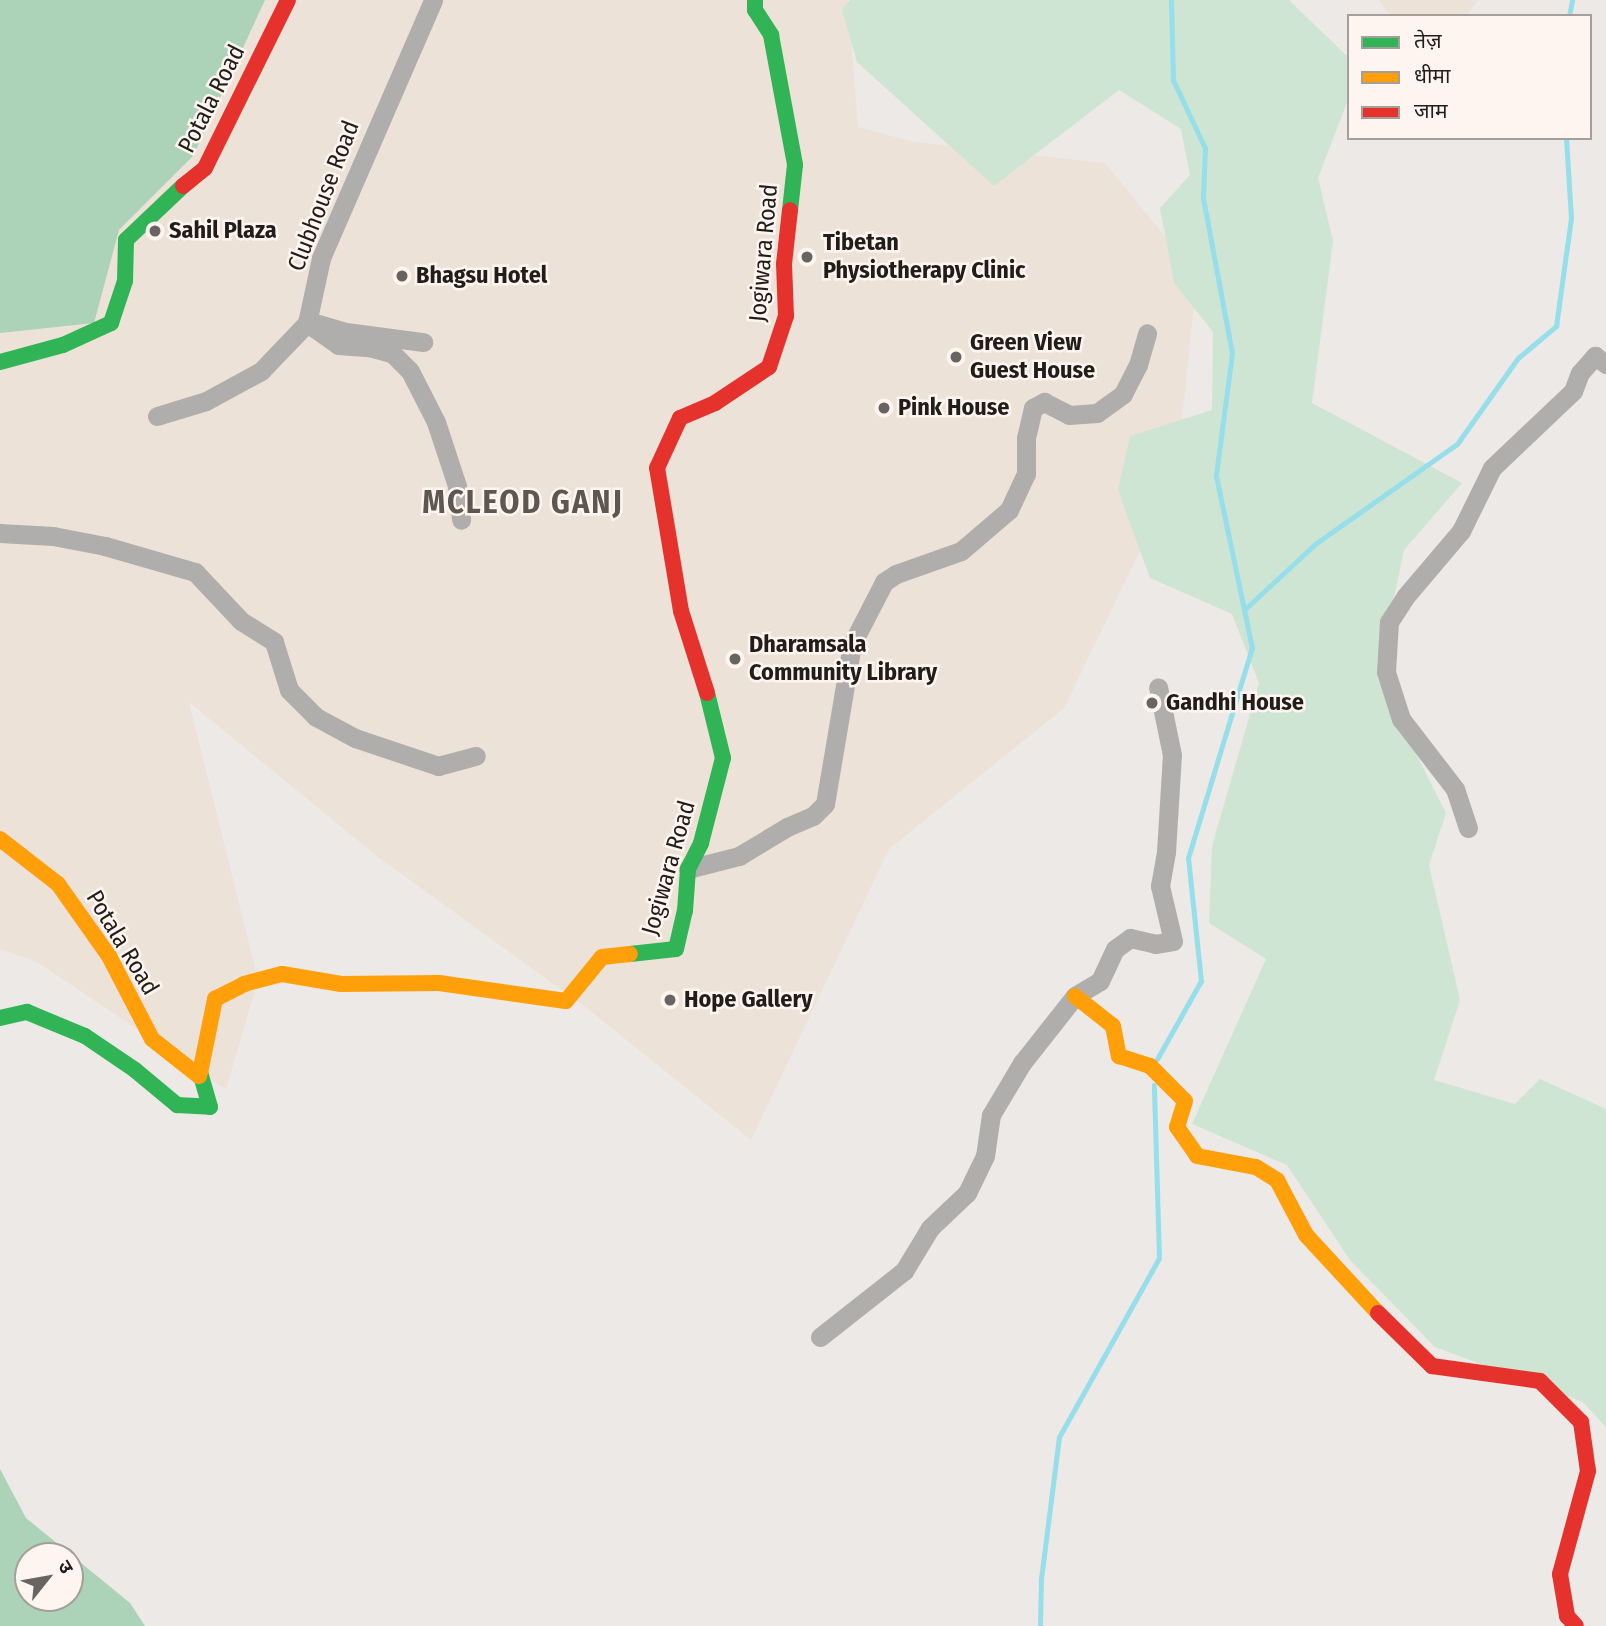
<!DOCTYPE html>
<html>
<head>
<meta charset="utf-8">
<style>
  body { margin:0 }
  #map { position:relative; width:1606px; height:1626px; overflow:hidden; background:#ece9e6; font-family:"Fira Sans Condensed","Noto Sans Devanagari",sans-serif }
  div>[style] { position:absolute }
  .commercial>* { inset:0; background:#ece2d7 }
  .green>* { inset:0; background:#cfe5d3 }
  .forest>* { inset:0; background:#acd2b7 }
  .stream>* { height:5px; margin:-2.5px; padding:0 2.5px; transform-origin:2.5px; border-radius:2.5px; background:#96deea }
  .street>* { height:19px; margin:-9.5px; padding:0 9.5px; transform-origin:9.5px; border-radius:9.5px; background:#afaeac }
  .fast>* { height:16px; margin:-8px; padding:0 8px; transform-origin:8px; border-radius:8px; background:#30b455 }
  .slow>* { height:16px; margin:-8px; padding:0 8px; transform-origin:8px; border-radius:8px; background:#ff9f0a }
  .jam>* { height:16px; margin:-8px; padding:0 8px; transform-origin:8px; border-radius:8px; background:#e5322d }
  .dots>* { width:19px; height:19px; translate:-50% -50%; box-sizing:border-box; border:4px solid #fef5f0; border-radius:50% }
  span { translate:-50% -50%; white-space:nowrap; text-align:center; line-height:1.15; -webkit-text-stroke:5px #fef5f0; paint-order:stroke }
  .street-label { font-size:24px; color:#201d1b }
  .poi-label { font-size:24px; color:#201d1b; font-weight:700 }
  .left { translate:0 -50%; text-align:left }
  .district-label { font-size:32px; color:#5d5651; font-weight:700; letter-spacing:2px }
  .legend { position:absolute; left:1347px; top:14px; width:245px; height:126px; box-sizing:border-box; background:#fef5f0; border:2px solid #a59f9b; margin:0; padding:9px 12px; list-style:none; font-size:21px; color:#201d1b }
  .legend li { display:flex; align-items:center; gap:14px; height:35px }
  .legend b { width:35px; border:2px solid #a59f9b }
  .north { position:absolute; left:14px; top:1542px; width:70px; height:70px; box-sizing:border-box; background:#fef5f0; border:2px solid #a59f9b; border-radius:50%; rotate:59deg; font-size:19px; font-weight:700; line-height:28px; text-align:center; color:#201d1b }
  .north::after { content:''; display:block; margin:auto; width:24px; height:32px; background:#676462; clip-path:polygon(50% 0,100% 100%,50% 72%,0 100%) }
</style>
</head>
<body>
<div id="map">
  <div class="commercial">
    <i style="clip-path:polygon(216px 0,848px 0,858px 127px,914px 142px,1105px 163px,1197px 276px,1176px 476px,1064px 708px,889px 849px,751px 1140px,588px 1009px,378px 857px,189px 702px,258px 980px,226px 1089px,37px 962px,0 949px,0 162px)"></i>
    <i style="clip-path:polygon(1379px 0,1478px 0,1467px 16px,1390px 16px)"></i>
  </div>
  <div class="green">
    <i style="clip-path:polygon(850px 0,1289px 0,1349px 58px,1349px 97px,1318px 178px,1333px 241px,1312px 403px,1462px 483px,1404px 550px,1377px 677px,1446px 813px,1429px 865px,1460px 1000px,1434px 1080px,1515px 1104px,1540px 1079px,1606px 1109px,1606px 1427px,1583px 1402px,1435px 1347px,1350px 1260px,1287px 1165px,1192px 1124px,1266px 959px,1209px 923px,1212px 846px,1259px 683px,1232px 614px,1150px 578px,1118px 490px,1130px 436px,1212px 410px,1213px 332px,1174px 283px,1160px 208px,1190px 175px,1181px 129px,1119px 90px,994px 186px,857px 62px,842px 10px)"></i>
  </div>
  <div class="forest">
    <i style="clip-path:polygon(0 0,265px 0,193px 156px,119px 230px,94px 323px,0 333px)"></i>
    <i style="clip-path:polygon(evenodd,0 1469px,26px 1518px,130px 1603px,145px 1626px,0 1626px,0 1469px,28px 1556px,70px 1556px,70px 1598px,28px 1598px,28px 1556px)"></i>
  </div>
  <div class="stream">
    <i style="left:1569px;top:16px;width:16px;rotate:-79deg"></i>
    <i style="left:1244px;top:610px;width:97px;rotate:-42.9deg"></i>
    <i style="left:1315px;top:544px;width:174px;rotate:-35.2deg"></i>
    <i style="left:1457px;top:444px;width:105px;rotate:-54.7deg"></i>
    <i style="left:1518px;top:358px;width:50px;rotate:-40.1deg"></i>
    <i style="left:1556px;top:326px;width:109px;rotate:-82.1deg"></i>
    <i style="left:1571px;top:218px;width:80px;rotate:-93.6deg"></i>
    <i style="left:1157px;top:1059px;width:90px;rotate:-60.6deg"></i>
    <i style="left:1201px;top:981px;width:124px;rotate:-96deg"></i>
    <i style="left:1188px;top:858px;width:220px;rotate:-73.1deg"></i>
    <i style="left:1252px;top:648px;width:177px;rotate:-101.8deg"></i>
    <i style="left:1216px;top:475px;width:123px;rotate:-82.5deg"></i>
    <i style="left:1232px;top:353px;width:158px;rotate:-100.6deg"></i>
    <i style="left:1203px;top:198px;width:50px;rotate:-87.7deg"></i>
    <i style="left:1205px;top:148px;width:75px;rotate:-115.2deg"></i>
    <i style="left:1173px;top:80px;width:80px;rotate:-91.4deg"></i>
    <i style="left:1040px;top:1626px;width:47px;rotate:-88.8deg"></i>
    <i style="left:1041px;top:1579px;width:143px;rotate:-82.8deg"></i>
    <i style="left:1059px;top:1437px;width:205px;rotate:-60.8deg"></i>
    <i style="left:1159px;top:1258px;width:173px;rotate:-91.7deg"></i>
  </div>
  <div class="street">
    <i style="left:307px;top:323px;width:38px;rotate:35deg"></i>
    <i style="left:338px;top:345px;width:31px;rotate:4deg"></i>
    <i style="left:369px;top:347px;width:24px;rotate:15deg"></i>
    <i style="left:392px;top:353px;width:25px;rotate:45deg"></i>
    <i style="left:410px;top:371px;width:57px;rotate:63deg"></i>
    <i style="left:436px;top:422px;width:67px;rotate:71.8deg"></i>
    <i style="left:457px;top:486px;width:34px;rotate:83deg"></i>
    <i style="left:319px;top:324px;width:28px;rotate:17deg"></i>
    <i style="left:346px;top:332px;width:78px;rotate:7.4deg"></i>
    <i style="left:157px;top:416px;width:51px;rotate:-17deg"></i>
    <i style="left:206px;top:401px;width:63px;rotate:-28.6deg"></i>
    <i style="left:261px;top:371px;width:66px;rotate:-46.2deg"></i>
    <i style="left:307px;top:323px;width:66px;rotate:-77.8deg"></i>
    <i style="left:321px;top:258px;width:281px;rotate:-66.5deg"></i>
    <i style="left:0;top:533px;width:53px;rotate:3.2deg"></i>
    <i style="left:53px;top:536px;width:53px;rotate:10.9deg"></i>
    <i style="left:105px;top:546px;width:94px;rotate:16.1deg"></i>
    <i style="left:195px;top:572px;width:67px;rotate:46.8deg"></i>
    <i style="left:241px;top:621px;width:39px;rotate:32deg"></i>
    <i style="left:274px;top:642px;width:50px;rotate:72.6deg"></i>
    <i style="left:289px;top:690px;width:38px;rotate:45deg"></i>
    <i style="left:316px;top:717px;width:44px;rotate:28.3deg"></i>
    <i style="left:355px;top:738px;width:88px;rotate:18.6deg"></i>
    <i style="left:438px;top:766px;width:39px;rotate:-15deg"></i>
    <i style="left:1468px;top:828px;width:41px;rotate:-108.4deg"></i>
    <i style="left:1455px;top:789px;width:88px;rotate:-127.6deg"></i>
    <i style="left:1401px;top:719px;width:49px;rotate:-107.7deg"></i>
    <i style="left:1386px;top:672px;width:50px;rotate:-86.6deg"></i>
    <i style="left:1389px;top:622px;width:30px;rotate:-57deg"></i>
    <i style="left:1405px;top:597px;width:87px;rotate:-49.7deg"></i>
    <i style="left:1461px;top:531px;width:70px;rotate:-63.8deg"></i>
    <i style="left:1492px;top:468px;width:112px;rotate:-43.5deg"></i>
    <i style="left:1573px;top:391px;width:19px;rotate:-69deg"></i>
    <i style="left:1580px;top:373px;width:23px;rotate:-49deg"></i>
    <i style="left:1595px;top:356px;width:14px;rotate:36deg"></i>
    <i style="left:688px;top:869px;width:53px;rotate:-14.3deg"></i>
    <i style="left:739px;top:856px;width:56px;rotate:-31.1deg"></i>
    <i style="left:787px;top:827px;width:28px;rotate:-23deg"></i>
    <i style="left:813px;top:816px;width:17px;rotate:-45deg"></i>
    <i style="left:825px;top:804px;width:162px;rotate:-80.4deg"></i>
    <i style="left:852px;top:644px;width:70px;rotate:-62.7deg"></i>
    <i style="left:884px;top:582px;width:14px;rotate:-34deg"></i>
    <i style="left:896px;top:574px;width:69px;rotate:-19.5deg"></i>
    <i style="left:961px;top:551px;width:63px;rotate:-40.5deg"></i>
    <i style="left:1009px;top:510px;width:40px;rotate:-65deg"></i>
    <i style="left:1026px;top:474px;width:36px;rotate:-90deg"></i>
    <i style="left:1026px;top:438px;width:31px;rotate:-77deg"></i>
    <i style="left:1033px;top:408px;width:13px;rotate:-29deg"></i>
    <i style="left:1044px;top:402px;width:28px;rotate:27deg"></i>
    <i style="left:1069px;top:415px;width:28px;rotate:-4deg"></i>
    <i style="left:1097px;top:413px;width:32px;rotate:-36deg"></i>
    <i style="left:1123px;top:394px;width:33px;rotate:-63deg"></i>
    <i style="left:1138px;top:365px;width:33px;rotate:-74deg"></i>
    <i style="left:820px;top:1337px;width:107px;rotate:-38.2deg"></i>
    <i style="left:904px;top:1271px;width:50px;rotate:-58.8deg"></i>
    <i style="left:930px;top:1228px;width:51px;rotate:-43.4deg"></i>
    <i style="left:967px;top:1193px;width:41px;rotate:-64.1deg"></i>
    <i style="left:985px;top:1156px;width:41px;rotate:-81.7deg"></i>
    <i style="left:991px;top:1115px;width:61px;rotate:-59.2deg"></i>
    <i style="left:1022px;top:1063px;width:85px;rotate:-51.7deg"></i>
    <i style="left:1075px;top:996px;width:29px;rotate:-31deg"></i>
    <i style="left:1100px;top:981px;width:35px;rotate:-65deg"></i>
    <i style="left:1115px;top:949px;width:19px;rotate:-36deg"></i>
    <i style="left:1130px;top:938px;width:26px;rotate:13deg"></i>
    <i style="left:1155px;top:944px;width:18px;rotate:-9deg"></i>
    <i style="left:1173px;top:941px;width:57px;rotate:-103.3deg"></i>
    <i style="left:1160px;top:886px;width:35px;rotate:-80deg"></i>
    <i style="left:1166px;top:852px;width:97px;rotate:-86.5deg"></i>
    <i style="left:1172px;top:755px;width:69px;rotate:-101.6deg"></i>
  </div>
  <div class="fast">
    <i style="left:755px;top:0;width:10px;rotate:90deg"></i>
    <i style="left:755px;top:10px;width:30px;rotate:57deg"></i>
    <i style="left:771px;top:35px;width:132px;rotate:79.5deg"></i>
    <i style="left:795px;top:165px;width:45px;rotate:96.3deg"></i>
    <i style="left:0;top:362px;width:65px;rotate:-15.1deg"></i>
    <i style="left:63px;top:345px;width:53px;rotate:-24.6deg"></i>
    <i style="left:111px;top:323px;width:44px;rotate:-71.6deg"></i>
    <i style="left:125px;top:281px;width:41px;rotate:-88.6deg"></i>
    <i style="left:126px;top:240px;width:79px;rotate:-43.5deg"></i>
    <i style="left:630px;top:954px;width:46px;rotate:-6.2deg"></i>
    <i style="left:676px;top:949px;width:39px;rotate:-77deg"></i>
    <i style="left:685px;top:911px;width:42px;rotate:-85.9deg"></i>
    <i style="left:688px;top:869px;width:29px;rotate:-63deg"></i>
    <i style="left:701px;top:843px;width:88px;rotate:-75.5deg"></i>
    <i style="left:723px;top:758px;width:67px;rotate:-103.8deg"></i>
    <i style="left:0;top:1018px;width:28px;rotate:-13deg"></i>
    <i style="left:27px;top:1012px;width:63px;rotate:22.5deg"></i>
    <i style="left:85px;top:1036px;width:60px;rotate:34.2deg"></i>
    <i style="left:135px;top:1070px;width:55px;rotate:39.8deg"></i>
    <i style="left:177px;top:1105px;width:33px;rotate:3deg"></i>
    <i style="left:210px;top:1107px;width:35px;rotate:-106deg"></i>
  </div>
  <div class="slow">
    <i style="left:0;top:839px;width:73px;rotate:37.8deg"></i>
    <i style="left:58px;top:884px;width:88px;rotate:54.7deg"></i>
    <i style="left:109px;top:956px;width:93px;rotate:62.6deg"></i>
    <i style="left:152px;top:1039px;width:60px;rotate:38.2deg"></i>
    <i style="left:1075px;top:996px;width:48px;rotate:38.3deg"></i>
    <i style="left:1113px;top:1026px;width:31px;rotate:79deg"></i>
    <i style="left:1119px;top:1056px;width:33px;rotate:18deg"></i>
    <i style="left:1150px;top:1066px;width:49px;rotate:45deg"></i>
    <i style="left:1185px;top:1101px;width:27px;rotate:107deg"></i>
    <i style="left:1177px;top:1127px;width:35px;rotate:55deg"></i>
    <i style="left:1197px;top:1156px;width:60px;rotate:10.6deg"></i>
    <i style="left:1256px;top:1167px;width:25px;rotate:32deg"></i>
    <i style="left:1277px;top:1180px;width:62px;rotate:62.2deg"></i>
    <i style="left:1306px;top:1235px;width:106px;rotate:47.3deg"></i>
    <i style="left:200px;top:1073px;width:76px;rotate:-78.5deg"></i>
    <i style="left:215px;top:999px;width:33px;rotate:-27deg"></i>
    <i style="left:244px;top:984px;width:39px;rotate:-15deg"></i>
    <i style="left:282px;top:974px;width:60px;rotate:9.6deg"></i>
    <i style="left:341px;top:984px;width:98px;rotate:-0.6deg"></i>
    <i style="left:439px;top:983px;width:128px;rotate:8.1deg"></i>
    <i style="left:566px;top:1001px;width:57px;rotate:-50.7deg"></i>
    <i style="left:602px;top:957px;width:28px;rotate:-6deg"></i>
  </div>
  <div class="jam">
    <i style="left:183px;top:186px;width:28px;rotate:-39deg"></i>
    <i style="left:205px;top:168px;width:187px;rotate:-63.7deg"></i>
    <i style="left:707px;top:693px;width:86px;rotate:-107.6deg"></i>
    <i style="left:681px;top:611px;width:145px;rotate:-99.5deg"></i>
    <i style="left:657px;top:468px;width:55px;rotate:-65.3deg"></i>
    <i style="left:680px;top:418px;width:38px;rotate:-23deg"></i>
    <i style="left:715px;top:403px;width:65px;rotate:-33.7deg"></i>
    <i style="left:769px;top:367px;width:54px;rotate:-71.6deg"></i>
    <i style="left:786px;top:316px;width:52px;rotate:-92.2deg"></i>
    <i style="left:784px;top:264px;width:54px;rotate:-83.7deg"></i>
    <i style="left:1378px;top:1313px;width:76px;rotate:44.5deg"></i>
    <i style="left:1432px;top:1366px;width:109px;rotate:7.9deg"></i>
    <i style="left:1540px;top:1381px;width:58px;rotate:45deg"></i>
    <i style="left:1581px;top:1422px;width:49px;rotate:81.9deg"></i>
    <i style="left:1588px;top:1471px;width:107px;rotate:105.2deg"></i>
    <i style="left:1560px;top:1574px;width:43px;rotate:80.5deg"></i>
    <i style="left:1567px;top:1616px;width:13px;rotate:48deg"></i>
  </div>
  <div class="dots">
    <i style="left:155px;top:231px;background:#676462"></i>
    <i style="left:807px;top:257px;background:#676462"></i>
    <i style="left:402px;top:276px;background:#676462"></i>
    <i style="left:956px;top:357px;background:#676462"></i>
    <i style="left:884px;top:408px;background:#676462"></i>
    <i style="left:735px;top:659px;background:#676462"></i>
    <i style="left:1152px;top:703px;background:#676462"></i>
    <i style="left:670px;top:1000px;background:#676462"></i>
  </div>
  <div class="street-label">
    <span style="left:212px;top:99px;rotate:-63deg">Potala Road</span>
    <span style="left:324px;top:196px;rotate:-69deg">Clubhouse Road</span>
    <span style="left:764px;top:253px;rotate:-85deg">Jogiwara Road</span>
    <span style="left:669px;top:868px;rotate:-74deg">Jogiwara Road</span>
    <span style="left:122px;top:943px;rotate:59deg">Potala Road</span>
  </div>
  <div class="poi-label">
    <span class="left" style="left:169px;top:231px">Sahil Plaza</span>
    <span class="left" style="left:823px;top:257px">Tibetan<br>Physiotherapy Clinic</span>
    <span class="left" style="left:416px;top:276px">Bhagsu Hotel</span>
    <span class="left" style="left:970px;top:357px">Green View<br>Guest House</span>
    <span class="left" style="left:898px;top:408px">Pink House</span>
    <span class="left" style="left:749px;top:659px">Dharamsala<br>Community Library</span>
    <span class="left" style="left:1166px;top:703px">Gandhi House</span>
    <span class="left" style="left:684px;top:1000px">Hope Gallery</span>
  </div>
  <div class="district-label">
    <span style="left:523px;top:502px">MCLEOD GANJ</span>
  </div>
  <ul class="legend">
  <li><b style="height:9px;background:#30b455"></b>तेज़</li>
  <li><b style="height:9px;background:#ff9f0a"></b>धीमा</li>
  <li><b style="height:9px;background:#e5322d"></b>जाम</li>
  </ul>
  <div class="north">उ</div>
</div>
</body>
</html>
